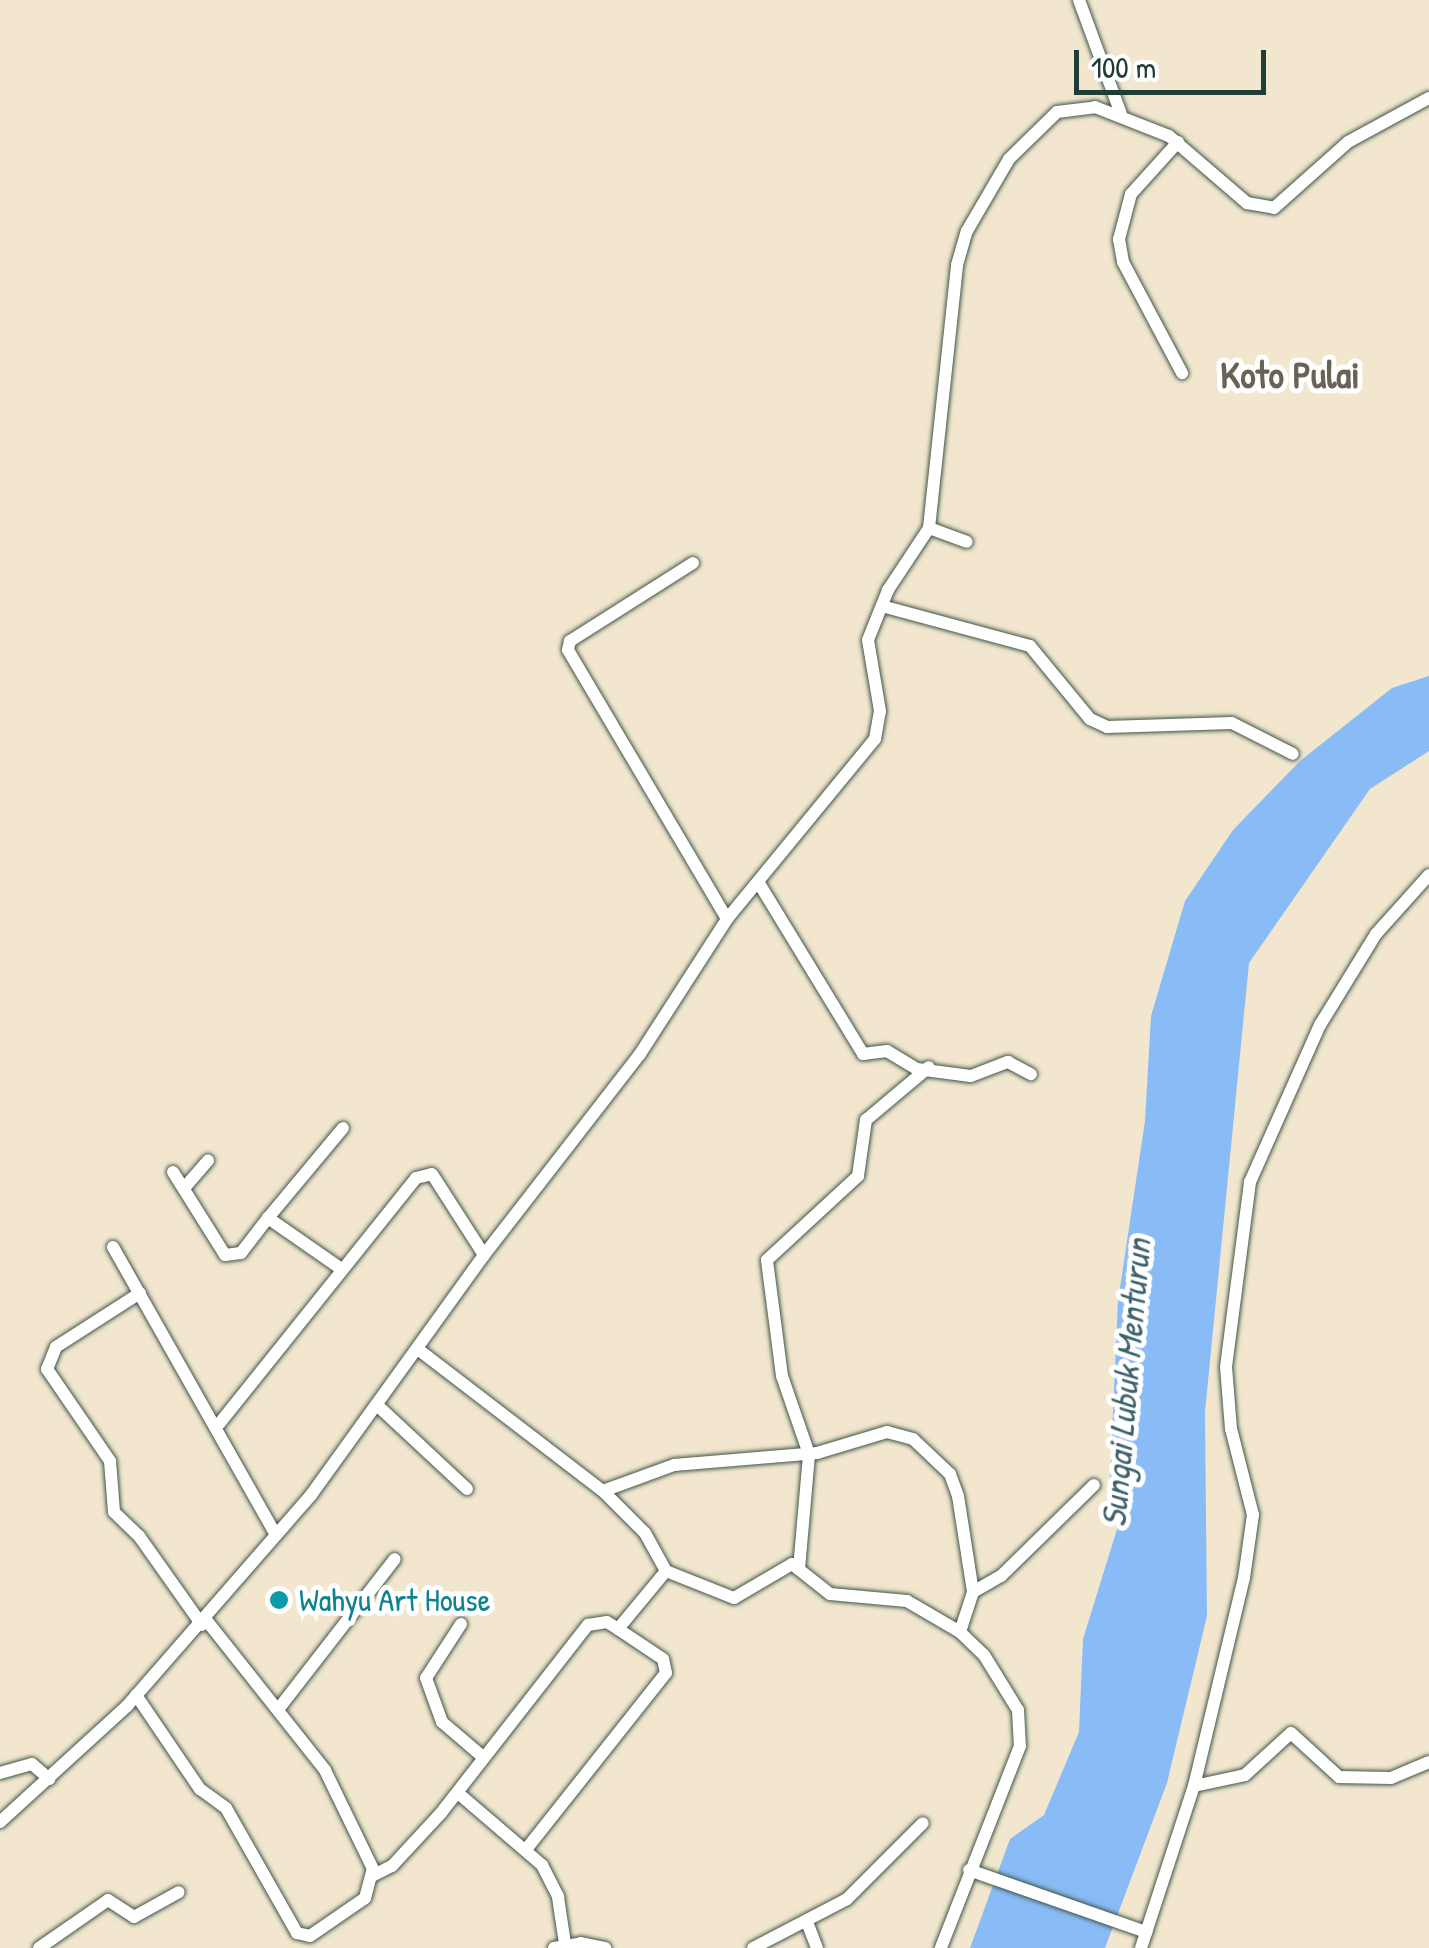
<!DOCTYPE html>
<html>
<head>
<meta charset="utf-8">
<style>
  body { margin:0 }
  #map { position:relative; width:1429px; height:1948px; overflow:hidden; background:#f2e7ce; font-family:"Patrick Hand",sans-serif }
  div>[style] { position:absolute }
  .water>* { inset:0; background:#89bbf6 }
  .roads { filter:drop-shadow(0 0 2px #3f564b) drop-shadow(0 0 2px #3f564b) }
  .street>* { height:12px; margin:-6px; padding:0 6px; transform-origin:6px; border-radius:6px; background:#fff }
  .dots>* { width:28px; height:28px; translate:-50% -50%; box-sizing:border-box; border:5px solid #fff; border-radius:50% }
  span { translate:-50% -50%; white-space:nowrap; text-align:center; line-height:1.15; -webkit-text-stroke:10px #fff; paint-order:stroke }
  .culture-label { font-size:32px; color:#0d838f }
  .left { translate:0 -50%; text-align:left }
  .water-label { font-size:35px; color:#3f636e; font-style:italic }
  .quarter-label { font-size:38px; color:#696356; font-weight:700 }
  .scale { position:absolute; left:1074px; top:50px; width:192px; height:45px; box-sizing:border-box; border:5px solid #1f3d34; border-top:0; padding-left:12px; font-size:30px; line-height:35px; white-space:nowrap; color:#1f3d34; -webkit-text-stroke:8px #fff; paint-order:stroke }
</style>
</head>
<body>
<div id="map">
  <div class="water">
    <i style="clip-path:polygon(1429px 676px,1429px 751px,1370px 789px,1249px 963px,1205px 1412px,1207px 1616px,1167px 1783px,1105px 1948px,970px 1948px,1010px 1839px,1044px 1815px,1079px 1732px,1083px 1639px,1118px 1526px,1109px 1500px,1118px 1301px,1145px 1121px,1151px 1016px,1185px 901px,1233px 830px,1300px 761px,1392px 688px)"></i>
  </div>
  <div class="roads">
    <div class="street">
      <i style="left:1079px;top:0;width:121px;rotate:69.8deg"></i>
      <i style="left:1178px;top:142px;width:70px;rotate:132.1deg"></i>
      <i style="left:1131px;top:194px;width:47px;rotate:104.9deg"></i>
      <i style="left:1119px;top:239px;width:23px;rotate:80deg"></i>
      <i style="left:1123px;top:262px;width:126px;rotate:62deg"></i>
      <i style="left:929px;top:528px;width:40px;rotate:20.2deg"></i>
      <i style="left:693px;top:563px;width:146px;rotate:147.6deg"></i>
      <i style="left:570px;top:641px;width:9px;rotate:103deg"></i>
      <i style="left:568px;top:650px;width:312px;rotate:59.4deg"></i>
      <i style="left:882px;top:606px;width:153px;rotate:15.1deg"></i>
      <i style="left:1030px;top:646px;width:94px;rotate:50.6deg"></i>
      <i style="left:1090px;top:719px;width:19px;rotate:25deg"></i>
      <i style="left:1107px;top:727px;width:125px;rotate:-1.8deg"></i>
      <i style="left:1232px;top:723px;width:68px;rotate:26.9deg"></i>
      <i style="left:760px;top:885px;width:198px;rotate:58.6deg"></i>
      <i style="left:863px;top:1054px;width:24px;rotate:-7deg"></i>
      <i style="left:887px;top:1051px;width:35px;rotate:31deg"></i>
      <i style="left:917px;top:1069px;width:54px;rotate:7.4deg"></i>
      <i style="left:971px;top:1076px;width:40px;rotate:-21deg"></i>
      <i style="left:1008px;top:1062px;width:26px;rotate:28deg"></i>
      <i style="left:173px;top:1172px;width:98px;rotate:57.9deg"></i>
      <i style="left:225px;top:1255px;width:16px;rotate:-7deg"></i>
      <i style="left:241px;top:1253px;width:44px;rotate:-52.4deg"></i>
      <i style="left:185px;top:1187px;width:35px;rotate:-49deg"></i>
      <i style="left:113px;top:1247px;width:331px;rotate:60.5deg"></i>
      <i style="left:340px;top:1268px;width:88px;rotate:-145.2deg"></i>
      <i style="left:268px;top:1218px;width:117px;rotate:-50.2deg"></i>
      <i style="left:140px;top:1293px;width:100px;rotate:147.3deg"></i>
      <i style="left:56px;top:1347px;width:24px;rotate:112deg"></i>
      <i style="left:47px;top:1369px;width:112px;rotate:55.6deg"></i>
      <i style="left:110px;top:1461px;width:51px;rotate:85.5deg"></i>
      <i style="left:114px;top:1512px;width:35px;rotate:44deg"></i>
      <i style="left:139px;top:1536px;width:109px;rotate:54.7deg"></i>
      <i style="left:419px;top:1350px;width:232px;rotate:37.5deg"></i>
      <i style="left:603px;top:1491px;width:76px;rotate:-20.1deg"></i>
      <i style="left:674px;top:1465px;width:144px;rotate:-4.8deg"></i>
      <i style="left:817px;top:1453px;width:73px;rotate:-16.7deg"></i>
      <i style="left:887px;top:1432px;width:27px;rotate:15deg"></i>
      <i style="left:913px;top:1439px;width:51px;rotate:43.4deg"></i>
      <i style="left:950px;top:1474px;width:23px;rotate:70deg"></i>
      <i style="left:958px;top:1496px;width:97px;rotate:81.1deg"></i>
      <i style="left:973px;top:1592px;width:42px;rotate:108deg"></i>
      <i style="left:377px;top:1405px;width:123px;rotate:43deg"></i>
      <i style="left:219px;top:1424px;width:315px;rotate:-51.3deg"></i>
      <i style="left:416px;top:1178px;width:16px;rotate:-14deg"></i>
      <i style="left:432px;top:1174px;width:96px;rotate:57.3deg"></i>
      <i style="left:603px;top:1491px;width:59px;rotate:45deg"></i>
      <i style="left:645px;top:1533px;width:43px;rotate:61.1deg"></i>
      <i style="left:799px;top:1569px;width:115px;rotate:-85deg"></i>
      <i style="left:809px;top:1454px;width:83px;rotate:-109.1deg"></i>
      <i style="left:782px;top:1376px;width:117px;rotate:-97.4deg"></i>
      <i style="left:767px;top:1260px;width:124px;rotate:-42.7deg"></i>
      <i style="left:858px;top:1176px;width:57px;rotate:-81.9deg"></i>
      <i style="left:866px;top:1120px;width:82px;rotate:-40.1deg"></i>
      <i style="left:666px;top:1571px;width:73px;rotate:21.7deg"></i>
      <i style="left:734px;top:1598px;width:67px;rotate:-30.4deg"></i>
      <i style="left:792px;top:1564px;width:48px;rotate:38.3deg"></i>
      <i style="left:830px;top:1594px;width:77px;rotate:5.2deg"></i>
      <i style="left:907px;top:1601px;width:61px;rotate:30.3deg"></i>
      <i style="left:960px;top:1632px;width:33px;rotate:44deg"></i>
      <i style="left:984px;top:1655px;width:65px;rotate:58.3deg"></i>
      <i style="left:1018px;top:1710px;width:36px;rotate:87deg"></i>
      <i style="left:1020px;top:1746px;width:217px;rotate:111.4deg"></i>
      <i style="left:973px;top:1592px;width:32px;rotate:-30deg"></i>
      <i style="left:1001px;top:1576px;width:130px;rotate:-44.4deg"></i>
      <i style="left:461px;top:1624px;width:64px;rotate:122.9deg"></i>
      <i style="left:426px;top:1678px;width:47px;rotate:70deg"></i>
      <i style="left:442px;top:1722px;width:54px;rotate:40.5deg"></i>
      <i style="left:136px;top:1695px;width:114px;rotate:55.8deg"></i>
      <i style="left:200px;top:1789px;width:32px;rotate:36deg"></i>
      <i style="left:226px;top:1808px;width:144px;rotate:60.4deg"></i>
      <i style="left:297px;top:1933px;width:13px;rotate:13deg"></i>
      <i style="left:310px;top:1936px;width:67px;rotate:-34.6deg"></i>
      <i style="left:365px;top:1898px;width:30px;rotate:-75deg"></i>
      <i style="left:373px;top:1869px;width:110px;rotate:-115.9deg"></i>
      <i style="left:325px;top:1770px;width:191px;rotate:-128.4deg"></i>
      <i style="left:280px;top:1707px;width:187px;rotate:-52.2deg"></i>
      <i style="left:0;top:1773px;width:33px;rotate:-16deg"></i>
      <i style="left:32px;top:1764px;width:23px;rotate:41deg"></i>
      <i style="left:1194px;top:1786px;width:52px;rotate:-12.2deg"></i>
      <i style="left:1245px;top:1775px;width:62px;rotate:-42.4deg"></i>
      <i style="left:1291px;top:1733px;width:65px;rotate:42.5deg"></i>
      <i style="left:1339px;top:1777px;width:52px;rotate:1.1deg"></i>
      <i style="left:1391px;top:1778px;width:41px;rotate:-22.8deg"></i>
      <i style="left:458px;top:1793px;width:111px;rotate:40.6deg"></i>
      <i style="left:542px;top:1865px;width:36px;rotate:63deg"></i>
      <i style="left:558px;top:1897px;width:48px;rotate:81.5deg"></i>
      <i style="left:0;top:1822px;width:172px;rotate:-42.4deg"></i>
      <i style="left:127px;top:1706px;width:280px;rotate:-48.9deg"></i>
      <i style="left:311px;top:1495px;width:296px;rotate:-54.2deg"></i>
      <i style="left:484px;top:1255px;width:254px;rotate:-52.2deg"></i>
      <i style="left:640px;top:1054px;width:161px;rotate:-57.2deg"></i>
      <i style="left:727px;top:919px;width:233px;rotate:-50.6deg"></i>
      <i style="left:875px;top:739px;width:28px;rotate:-80deg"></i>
      <i style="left:880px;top:711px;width:72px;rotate:-99.6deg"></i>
      <i style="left:868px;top:640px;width:54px;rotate:-68.2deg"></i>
      <i style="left:888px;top:590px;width:74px;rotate:-56.5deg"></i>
      <i style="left:929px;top:528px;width:264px;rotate:-83.9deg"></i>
      <i style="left:957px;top:265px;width:35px;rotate:-74deg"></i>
      <i style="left:967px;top:231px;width:83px;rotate:-59.7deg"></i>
      <i style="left:1009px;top:159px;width:67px;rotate:-44.4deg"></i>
      <i style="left:1057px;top:112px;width:38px;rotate:-7deg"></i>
      <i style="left:1095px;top:107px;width:79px;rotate:21.4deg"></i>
      <i style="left:1169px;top:136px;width:103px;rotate:40.7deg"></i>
      <i style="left:1247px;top:203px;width:27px;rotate:10deg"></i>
      <i style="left:1274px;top:208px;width:99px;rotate:-41.7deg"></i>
      <i style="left:1348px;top:142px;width:92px;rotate:-28.5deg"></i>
      <i style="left:528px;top:1847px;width:222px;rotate:-51.6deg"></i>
      <i style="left:666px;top:1673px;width:14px;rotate:-102deg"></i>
      <i style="left:663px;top:1659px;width:54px;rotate:-146.3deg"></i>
      <i style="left:618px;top:1629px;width:75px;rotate:-50.4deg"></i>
      <i style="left:969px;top:1870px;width:188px;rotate:19.3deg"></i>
      <i style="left:374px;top:1875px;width:20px;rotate:-27deg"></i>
      <i style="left:392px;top:1866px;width:72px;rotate:-47.2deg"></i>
      <i style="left:441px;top:1813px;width:239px;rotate:-52deg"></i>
      <i style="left:588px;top:1625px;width:19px;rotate:-9deg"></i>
      <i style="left:607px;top:1622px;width:13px;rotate:32deg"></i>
      <i style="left:807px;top:1922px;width:28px;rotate:69deg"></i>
      <i style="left:39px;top:1948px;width:84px;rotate:-34.8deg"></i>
      <i style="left:108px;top:1900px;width:31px;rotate:33deg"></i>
      <i style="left:134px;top:1917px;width:51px;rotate:-29.1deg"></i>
      <i style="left:554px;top:1948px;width:27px;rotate:-10deg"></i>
      <i style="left:581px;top:1943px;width:25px;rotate:12deg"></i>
      <i style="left:753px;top:1948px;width:106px;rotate:-27.5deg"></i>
      <i style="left:847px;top:1899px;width:107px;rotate:-45deg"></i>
      <i style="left:1141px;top:1948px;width:170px;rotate:-71.9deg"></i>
      <i style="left:1194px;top:1786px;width:214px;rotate:-76.5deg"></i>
      <i style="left:1244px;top:1578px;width:64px;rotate:-81.9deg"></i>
      <i style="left:1253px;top:1515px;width:89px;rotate:-104.3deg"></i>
      <i style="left:1231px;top:1429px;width:62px;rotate:-94.6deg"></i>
      <i style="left:1226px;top:1367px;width:187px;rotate:-82.6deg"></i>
      <i style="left:1250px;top:1182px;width:172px;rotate:-66deg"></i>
      <i style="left:1320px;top:1025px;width:107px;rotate:-58.4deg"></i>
      <i style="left:1376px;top:934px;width:79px;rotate:-48.1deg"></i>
    </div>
  </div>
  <div class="dots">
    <i style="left:279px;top:1600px;background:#0f9aa8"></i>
  </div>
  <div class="culture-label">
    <span class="left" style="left:299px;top:1600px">Wahyu Art House</span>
  </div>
  <div class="water-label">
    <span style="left:1126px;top:1383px;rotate:-85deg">Sungai Lubuk Menturun</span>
  </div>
  <div class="quarter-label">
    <span style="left:1290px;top:375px">Koto Pulai</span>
  </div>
  <div class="scale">100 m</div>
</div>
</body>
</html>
